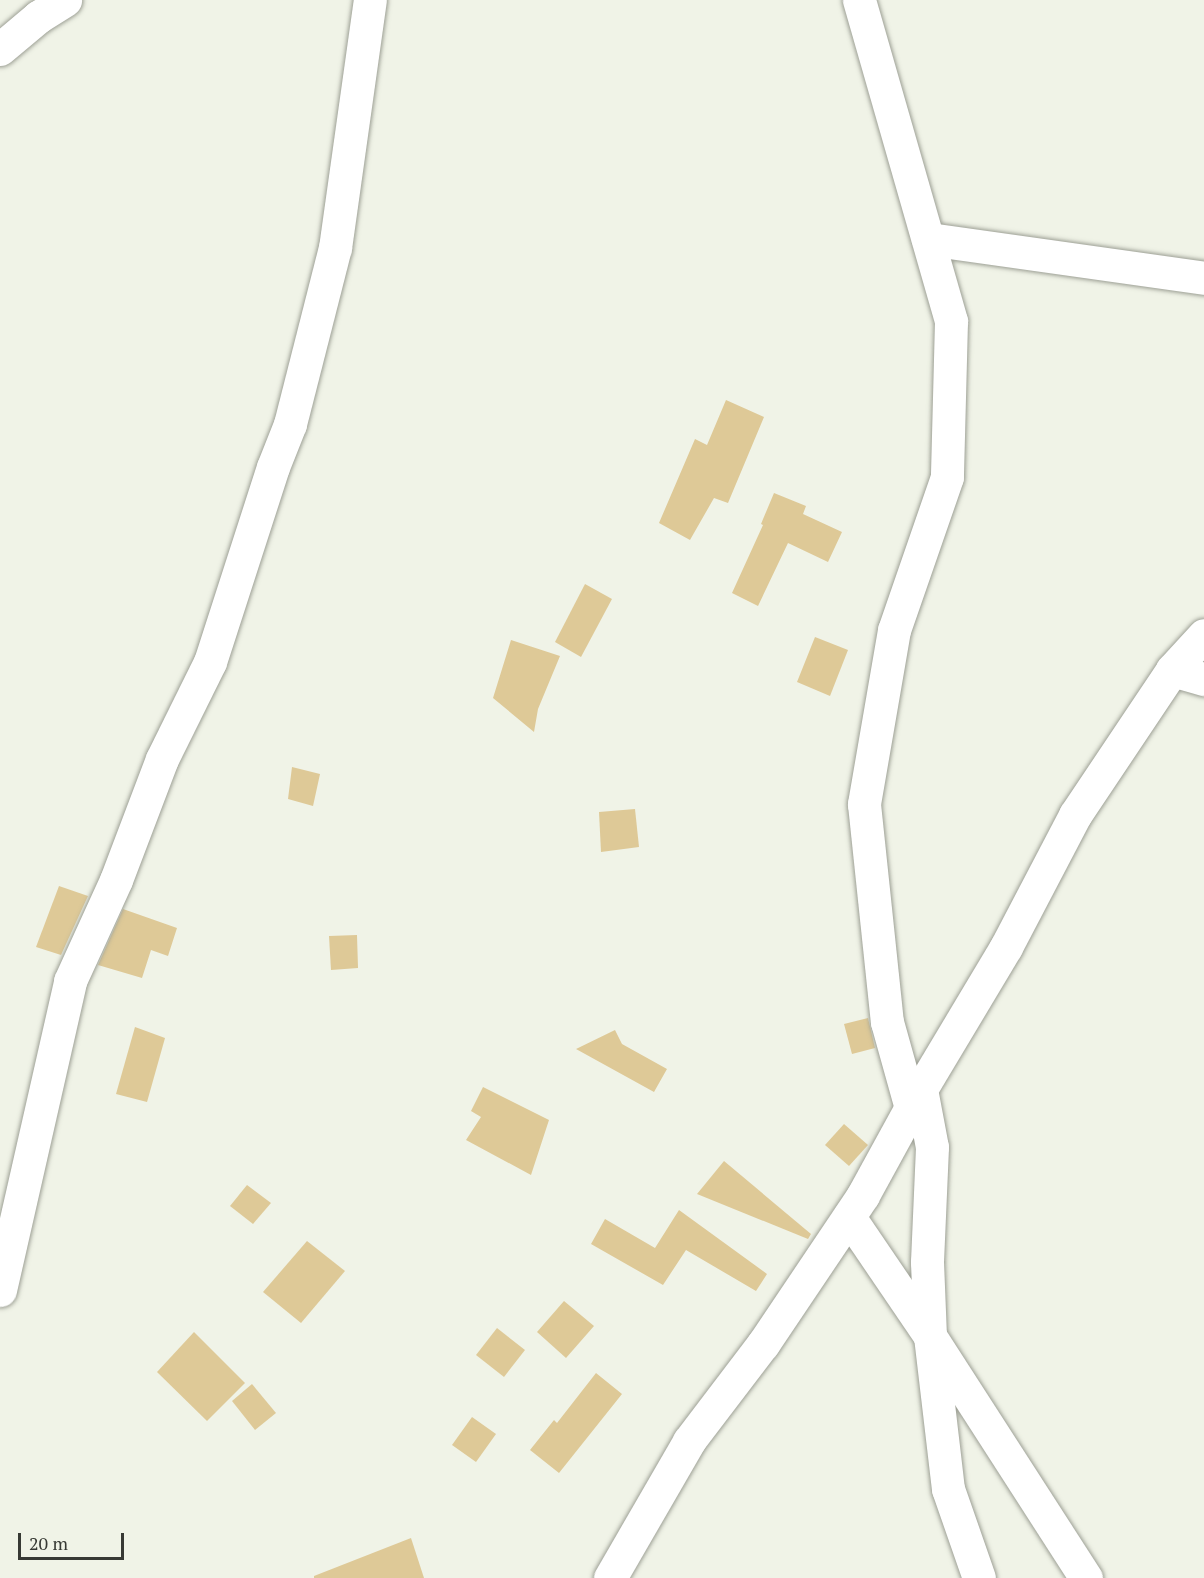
<!DOCTYPE html>
<html>
<head>
<meta charset="utf-8">
<style>
  body { margin:0 }
  #map { position:relative; width:1204px; height:1578px; overflow:hidden; background:#f0f3e7; font-family:"PT Serif",serif }
  div>[style] { position:absolute }
  .building>* { inset:0; background:#dec997 }
  .roads { filter:drop-shadow(0 0 2px #9da095) drop-shadow(0 0 2px #9da095) }
  .minor>* { height:33px; margin:-16.5px; padding:0 16.5px; transform-origin:16.5px; border-radius:16.5px; background:#fff }
  span { translate:-50% -50%; white-space:nowrap; text-align:center; line-height:1.15; -webkit-text-stroke:4.5px #f0f3e7; paint-order:stroke }
  .scale { position:absolute; left:18px; top:1533px; width:106px; height:27px; box-sizing:border-box; border:3px solid #373934; border-top:0; padding-left:8px; font-size:18px; line-height:21px; white-space:nowrap; color:#373934; -webkit-text-stroke:4px #f0f3e7; paint-order:stroke }
</style>
</head>
<body>
<div id="map">
  <div class="building">
    <i style="clip-path:polygon(726px 400px,764px 417px,728px 503px,714px 498px,690px 540px,659px 523px,695px 439px,707px 445px)"></i>
    <i style="clip-path:polygon(774px 493px,806px 506px,803px 514px,842px 532px,828px 562px,788px 543px,758px 606px,732px 593px,763px 525px,761px 524px)"></i>
    <i style="clip-path:polygon(585px 584px,612px 599px,581px 657px,555px 642px)"></i>
    <i style="clip-path:polygon(815px 637px,848px 650px,830px 696px,797px 682px)"></i>
    <i style="clip-path:polygon(511px 640px,560px 656px,538px 709px,534px 732px,493px 698px)"></i>
    <i style="clip-path:polygon(292px 767px,320px 774px,313px 806px,288px 799px)"></i>
    <i style="clip-path:polygon(635px 809px,639px 847px,601px 852px,599px 812px)"></i>
    <i style="clip-path:polygon(59px 886px,88px 896px,61px 955px,36px 947px)"></i>
    <i style="clip-path:polygon(123px 909px,177px 928px,168px 956px,151px 950px,142px 978px,98px 965px)"></i>
    <i style="clip-path:polygon(357px 935px,358px 968px,331px 970px,329px 936px)"></i>
    <i style="clip-path:polygon(868px 1018px,875px 1048px,852px 1054px,844px 1024px)"></i>
    <i style="clip-path:polygon(135px 1027px,165px 1038px,147px 1102px,116px 1094px)"></i>
    <i style="clip-path:polygon(615px 1030px,622px 1044px,667px 1069px,654px 1092px,576px 1049px)"></i>
    <i style="clip-path:polygon(483px 1087px,549px 1120px,531px 1175px,466px 1140px,481px 1117px,471px 1111px)"></i>
    <i style="clip-path:polygon(844px 1124px,868px 1145px,849px 1166px,825px 1145px)"></i>
    <i style="clip-path:polygon(724px 1161px,811px 1234px,808px 1239px,697px 1194px)"></i>
    <i style="clip-path:polygon(247px 1185px,271px 1203px,253px 1224px,230px 1206px)"></i>
    <i style="clip-path:polygon(679px 1210px,767px 1274px,756px 1291px,686px 1250px,663px 1285px,591px 1244px,605px 1219px,655px 1248px)"></i>
    <i style="clip-path:polygon(307px 1241px,345px 1271px,301px 1323px,263px 1292px)"></i>
    <i style="clip-path:polygon(564px 1301px,594px 1326px,566px 1358px,537px 1332px)"></i>
    <i style="clip-path:polygon(497px 1328px,525px 1350px,504px 1377px,476px 1355px)"></i>
    <i style="clip-path:polygon(194px 1332px,245px 1383px,207px 1421px,157px 1372px)"></i>
    <i style="clip-path:polygon(596px 1373px,622px 1394px,559px 1473px,530px 1450px,554px 1420px,557px 1423px)"></i>
    <i style="clip-path:polygon(252px 1384px,276px 1413px,255px 1430px,232px 1401px)"></i>
    <i style="clip-path:polygon(472px 1417px,496px 1434px,476px 1462px,452px 1445px)"></i>
    <i style="clip-path:polygon(411px 1538px,424px 1578px,314px 1578px,314px 1576px)"></i>
  </div>
  <div class="roads">
    <div class="minor">
      <i style="left:859px;top:0;width:334px;rotate:74deg"></i>
      <i style="left:951px;top:321px;width:156px;rotate:91.5deg"></i>
      <i style="left:947px;top:477px;width:162px;rotate:109.1deg"></i>
      <i style="left:894px;top:630px;width:177px;rotate:99.8deg"></i>
      <i style="left:864px;top:804px;width:219px;rotate:84deg"></i>
      <i style="left:887px;top:1022px;width:89px;rotate:74.4deg"></i>
      <i style="left:0;top:49px;width:50px;rotate:-40.1deg"></i>
      <i style="left:38px;top:17px;width:32px;rotate:-32deg"></i>
      <i style="left:928px;top:239px;width:279px;rotate:8deg"></i>
      <i style="left:1172px;top:670px;width:33px;rotate:16deg"></i>
      <i style="left:921px;top:1089px;width:59px;rotate:79.3deg"></i>
      <i style="left:932px;top:1147px;width:115px;rotate:92.5deg"></i>
      <i style="left:927px;top:1262px;width:74px;rotate:87.7deg"></i>
      <i style="left:930px;top:1336px;width:154px;rotate:83.3deg"></i>
      <i style="left:948px;top:1489px;width:94px;rotate:70.8deg"></i>
      <i style="left:849px;top:1217px;width:144px;rotate:55.8deg"></i>
      <i style="left:930px;top:1336px;width:288px;rotate:57.2deg"></i>
      <i style="left:0;top:1290px;width:317px;rotate:-77.2deg"></i>
      <i style="left:70px;top:981px;width:111px;rotate:-65.5deg"></i>
      <i style="left:116px;top:880px;width:129px;rotate:-69.2deg"></i>
      <i style="left:162px;top:759px;width:108px;rotate:-63.7deg"></i>
      <i style="left:210px;top:662px;width:205px;rotate:-72.1deg"></i>
      <i style="left:273px;top:467px;width:46px;rotate:-68.4deg"></i>
      <i style="left:290px;top:424px;width:182px;rotate:-75.7deg"></i>
      <i style="left:335px;top:248px;width:250px;rotate:-82deg"></i>
      <i style="left:610px;top:1578px;width:158px;rotate:-60deg"></i>
      <i style="left:689px;top:1441px;width:122px;rotate:-52.7deg"></i>
      <i style="left:763px;top:1344px;width:179px;rotate:-56.1deg"></i>
      <i style="left:863px;top:1195px;width:121px;rotate:-61.3deg"></i>
      <i style="left:921px;top:1089px;width:165px;rotate:-59.1deg"></i>
      <i style="left:1006px;top:947px;width:149px;rotate:-62.4deg"></i>
      <i style="left:1075px;top:815px;width:174px;rotate:-56.2deg"></i>
      <i style="left:1172px;top:670px;width:47px;rotate:-47.6deg"></i>
    </div>
  </div>
  <div class="scale">20 m</div>
</div>
</body>
</html>
